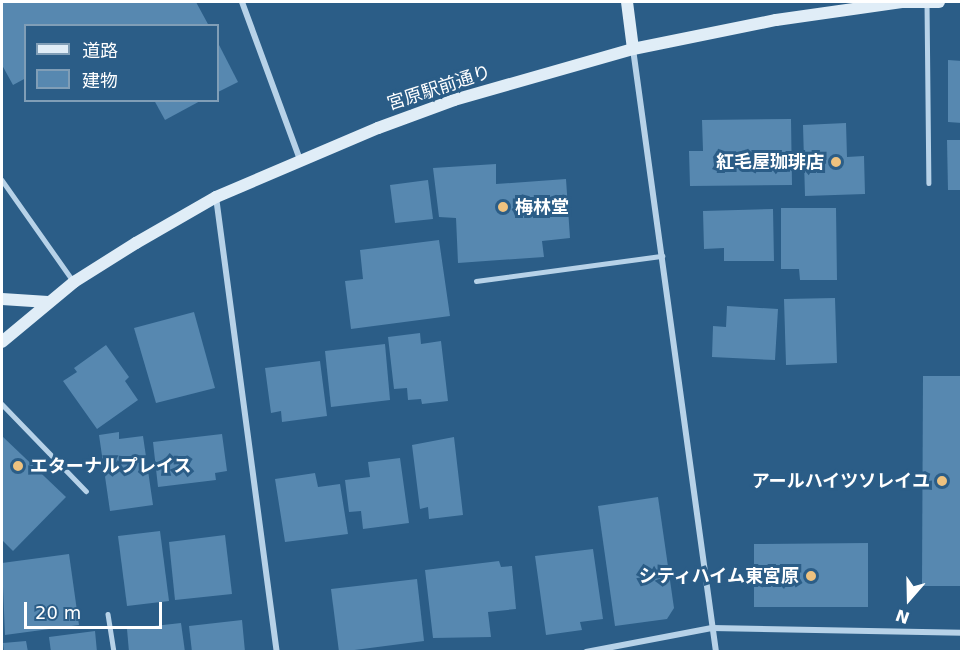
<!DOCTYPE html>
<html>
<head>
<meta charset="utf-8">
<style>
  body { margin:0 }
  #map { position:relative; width:963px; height:653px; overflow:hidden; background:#2b5d87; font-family:"DejaVu Sans","Noto Sans JP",sans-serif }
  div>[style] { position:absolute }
  .building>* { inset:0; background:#5788b0 }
  .lane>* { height:4.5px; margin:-2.25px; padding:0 2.25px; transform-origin:2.25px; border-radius:2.25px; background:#b7d2e8 }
  .street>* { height:6px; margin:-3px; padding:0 3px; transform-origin:3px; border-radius:3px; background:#b7d2e8 }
  .secondary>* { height:12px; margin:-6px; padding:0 6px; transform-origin:6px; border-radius:6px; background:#e0edf7 }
  .dots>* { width:16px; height:16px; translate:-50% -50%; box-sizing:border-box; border:3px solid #2b5d87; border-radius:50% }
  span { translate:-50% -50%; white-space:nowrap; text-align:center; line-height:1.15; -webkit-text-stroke:6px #2b5d87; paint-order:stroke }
  .street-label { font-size:18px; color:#fff }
  .poi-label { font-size:18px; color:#fff; font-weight:700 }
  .right { translate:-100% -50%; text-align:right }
  .left { translate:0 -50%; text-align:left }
  .frame { position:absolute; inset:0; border:3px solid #fff; pointer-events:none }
  .legend { position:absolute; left:24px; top:24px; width:195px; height:78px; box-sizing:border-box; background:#2b5d87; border:2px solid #809eb7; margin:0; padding:8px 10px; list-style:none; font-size:18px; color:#fff }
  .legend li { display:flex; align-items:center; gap:12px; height:30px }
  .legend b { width:30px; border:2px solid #809eb7 }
  .north { position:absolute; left:879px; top:569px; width:60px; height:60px; -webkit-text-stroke:4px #2b5d87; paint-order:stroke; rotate:200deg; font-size:16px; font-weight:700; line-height:24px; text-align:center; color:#fff }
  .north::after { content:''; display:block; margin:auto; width:21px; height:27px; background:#fff; clip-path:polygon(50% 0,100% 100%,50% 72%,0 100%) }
  .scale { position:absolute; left:24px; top:602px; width:138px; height:27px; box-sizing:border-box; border:3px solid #fff; border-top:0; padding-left:8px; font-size:18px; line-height:21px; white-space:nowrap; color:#fff; -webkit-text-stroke:4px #2b5d87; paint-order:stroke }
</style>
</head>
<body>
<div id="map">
  <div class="building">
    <i style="clip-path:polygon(2px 2px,196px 2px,209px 26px,26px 26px,26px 78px,13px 85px,2px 65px)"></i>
    <i style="clip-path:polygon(218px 43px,238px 82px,218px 92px)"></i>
    <i style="clip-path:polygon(948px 60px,962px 61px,962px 123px,948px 122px)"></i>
    <i style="clip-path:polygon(154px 100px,202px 100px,165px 120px)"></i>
    <i style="clip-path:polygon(791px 119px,792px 185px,690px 186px,689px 151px,703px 151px,702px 120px)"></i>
    <i style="clip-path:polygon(846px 123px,847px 157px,864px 156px,865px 194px,805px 196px,803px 125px)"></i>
    <i style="clip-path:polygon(947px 140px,962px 140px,962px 190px,948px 190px)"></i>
    <i style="clip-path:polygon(496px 164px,496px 184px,566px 179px,570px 238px,542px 241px,544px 257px,458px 263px,456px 218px,439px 217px,433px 168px)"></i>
    <i style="clip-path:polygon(428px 180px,433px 219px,395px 223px,390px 185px)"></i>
    <i style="clip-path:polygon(781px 208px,836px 208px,837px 280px,800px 280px,799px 269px,781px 269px)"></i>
    <i style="clip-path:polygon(773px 209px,774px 261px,724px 261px,724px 248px,704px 249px,703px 211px)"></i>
    <i style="clip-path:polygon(439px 240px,450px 316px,351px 329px,345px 281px,363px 279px,360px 250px)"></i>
    <i style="clip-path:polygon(835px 298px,837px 363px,786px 365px,784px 299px)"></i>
    <i style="clip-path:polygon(727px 306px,778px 309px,775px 360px,712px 357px,713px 326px,726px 327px)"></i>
    <i style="clip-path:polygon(194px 312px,215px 388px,156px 403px,134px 328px)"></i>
    <i style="clip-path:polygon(420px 333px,421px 344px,441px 341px,448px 401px,422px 404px,421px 399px,408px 400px,407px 388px,394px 389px,388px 337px)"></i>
    <i style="clip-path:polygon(385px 344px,390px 400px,331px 407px,325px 351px)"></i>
    <i style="clip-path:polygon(106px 345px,129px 377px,125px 381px,138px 400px,97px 429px,63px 381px,77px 372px,74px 368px)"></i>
    <i style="clip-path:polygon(320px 361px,327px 416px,282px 422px,281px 411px,271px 413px,265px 368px)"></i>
    <i style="clip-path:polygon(923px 376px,962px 376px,962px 586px,922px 586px)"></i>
    <i style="clip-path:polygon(119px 432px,119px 439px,143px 436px,153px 505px,110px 511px,99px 435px)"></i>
    <i style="clip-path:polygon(222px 434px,227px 471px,215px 473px,216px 480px,158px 487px,153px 442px)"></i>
    <i style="clip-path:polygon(2px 436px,66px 497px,13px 551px,2px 540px)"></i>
    <i style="clip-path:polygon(454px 437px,463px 515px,429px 519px,428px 507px,420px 509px,412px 445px)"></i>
    <i style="clip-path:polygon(400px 458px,409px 523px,363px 529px,361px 511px,349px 512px,345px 480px,370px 477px,368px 462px)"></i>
    <i style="clip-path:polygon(315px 473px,318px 487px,340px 484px,348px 534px,285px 542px,275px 479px)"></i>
    <i style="clip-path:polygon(658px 497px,674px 608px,667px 619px,615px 626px,598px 506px)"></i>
    <i style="clip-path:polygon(160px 531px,169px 601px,127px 606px,118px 536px)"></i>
    <i style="clip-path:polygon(225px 535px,232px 594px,175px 600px,169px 542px)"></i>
    <i style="clip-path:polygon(868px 543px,868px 607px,754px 607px,754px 544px)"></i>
    <i style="clip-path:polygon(593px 549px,603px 619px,580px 622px,582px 630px,546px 635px,535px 556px)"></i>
    <i style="clip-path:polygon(69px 554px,79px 625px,5px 635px,2px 563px)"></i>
    <i style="clip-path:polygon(499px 561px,501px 567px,512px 566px,516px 609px,488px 612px,491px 637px,433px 638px,425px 570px)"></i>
    <i style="clip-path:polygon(417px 579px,424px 641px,339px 652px,331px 589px)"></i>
    <i style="clip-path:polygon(242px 620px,245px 652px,192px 652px,189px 626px)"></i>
    <i style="clip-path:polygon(181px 623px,185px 652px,129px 652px,127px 629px)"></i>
    <i style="clip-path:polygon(95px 631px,97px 652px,51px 652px,49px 637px)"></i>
    <i style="clip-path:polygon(26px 641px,28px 652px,4px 652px,3px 643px)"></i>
  </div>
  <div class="lane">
    <i style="left:927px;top:2px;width:181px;rotate:89.4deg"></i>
    <i style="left:2px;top:180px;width:125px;rotate:54.8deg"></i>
    <i style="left:476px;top:281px;width:188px;rotate:-7.7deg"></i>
    <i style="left:2px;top:404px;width:121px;rotate:46deg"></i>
    <i style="left:108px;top:614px;width:38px;rotate:81deg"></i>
  </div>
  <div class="street">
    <i style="left:242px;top:2px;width:168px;rotate:69.8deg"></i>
    <i style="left:633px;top:49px;width:609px;rotate:82.16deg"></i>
    <i style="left:216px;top:197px;width:459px;rotate:82.4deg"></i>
    <i style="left:586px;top:652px;width:128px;rotate:-10.8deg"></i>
    <i style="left:712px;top:628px;width:250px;rotate:1.1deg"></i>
  </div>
  <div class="secondary">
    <i style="left:627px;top:2px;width:47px;rotate:82.7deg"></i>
    <i style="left:2px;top:299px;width:46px;rotate:3.7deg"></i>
    <i style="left:2px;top:342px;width:94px;rotate:-39.8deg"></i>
    <i style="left:74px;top:282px;width:73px;rotate:-32.2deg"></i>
    <i style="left:136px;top:243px;width:92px;rotate:-29.9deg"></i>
    <i style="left:216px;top:197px;width:176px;rotate:-23.1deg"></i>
    <i style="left:378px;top:128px;width:81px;rotate:-20.2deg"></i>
    <i style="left:454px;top:100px;width:186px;rotate:-15.9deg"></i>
    <i style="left:633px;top:49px;width:146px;rotate:-11.5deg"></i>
    <i style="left:776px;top:20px;width:127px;rotate:-8.1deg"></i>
    <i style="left:902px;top:2px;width:37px"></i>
  </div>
  <div class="dots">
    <i style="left:836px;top:162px;background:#eec27f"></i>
    <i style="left:503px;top:207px;background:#eec27f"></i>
    <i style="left:18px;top:466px;background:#eec27f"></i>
    <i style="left:942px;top:481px;background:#eec27f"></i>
    <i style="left:811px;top:576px;background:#eec27f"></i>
  </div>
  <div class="street-label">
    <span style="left:439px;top:88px;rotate:-18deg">宮原駅前通り</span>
  </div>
  <div class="poi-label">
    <span class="right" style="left:824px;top:162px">紅毛屋珈琲店</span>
    <span class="left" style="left:515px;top:207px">梅林堂</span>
    <span class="left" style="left:30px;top:466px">エターナルプレイス</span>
    <span class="right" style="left:930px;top:481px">アールハイツソレイユ</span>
    <span class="right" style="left:799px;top:576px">シティハイム東宮原</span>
  </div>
  <div class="frame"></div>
  <ul class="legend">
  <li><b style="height:8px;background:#e0edf7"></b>道路</li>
  <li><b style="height:16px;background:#5788b0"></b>建物</li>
  </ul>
  <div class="north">N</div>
  <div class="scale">20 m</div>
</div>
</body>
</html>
